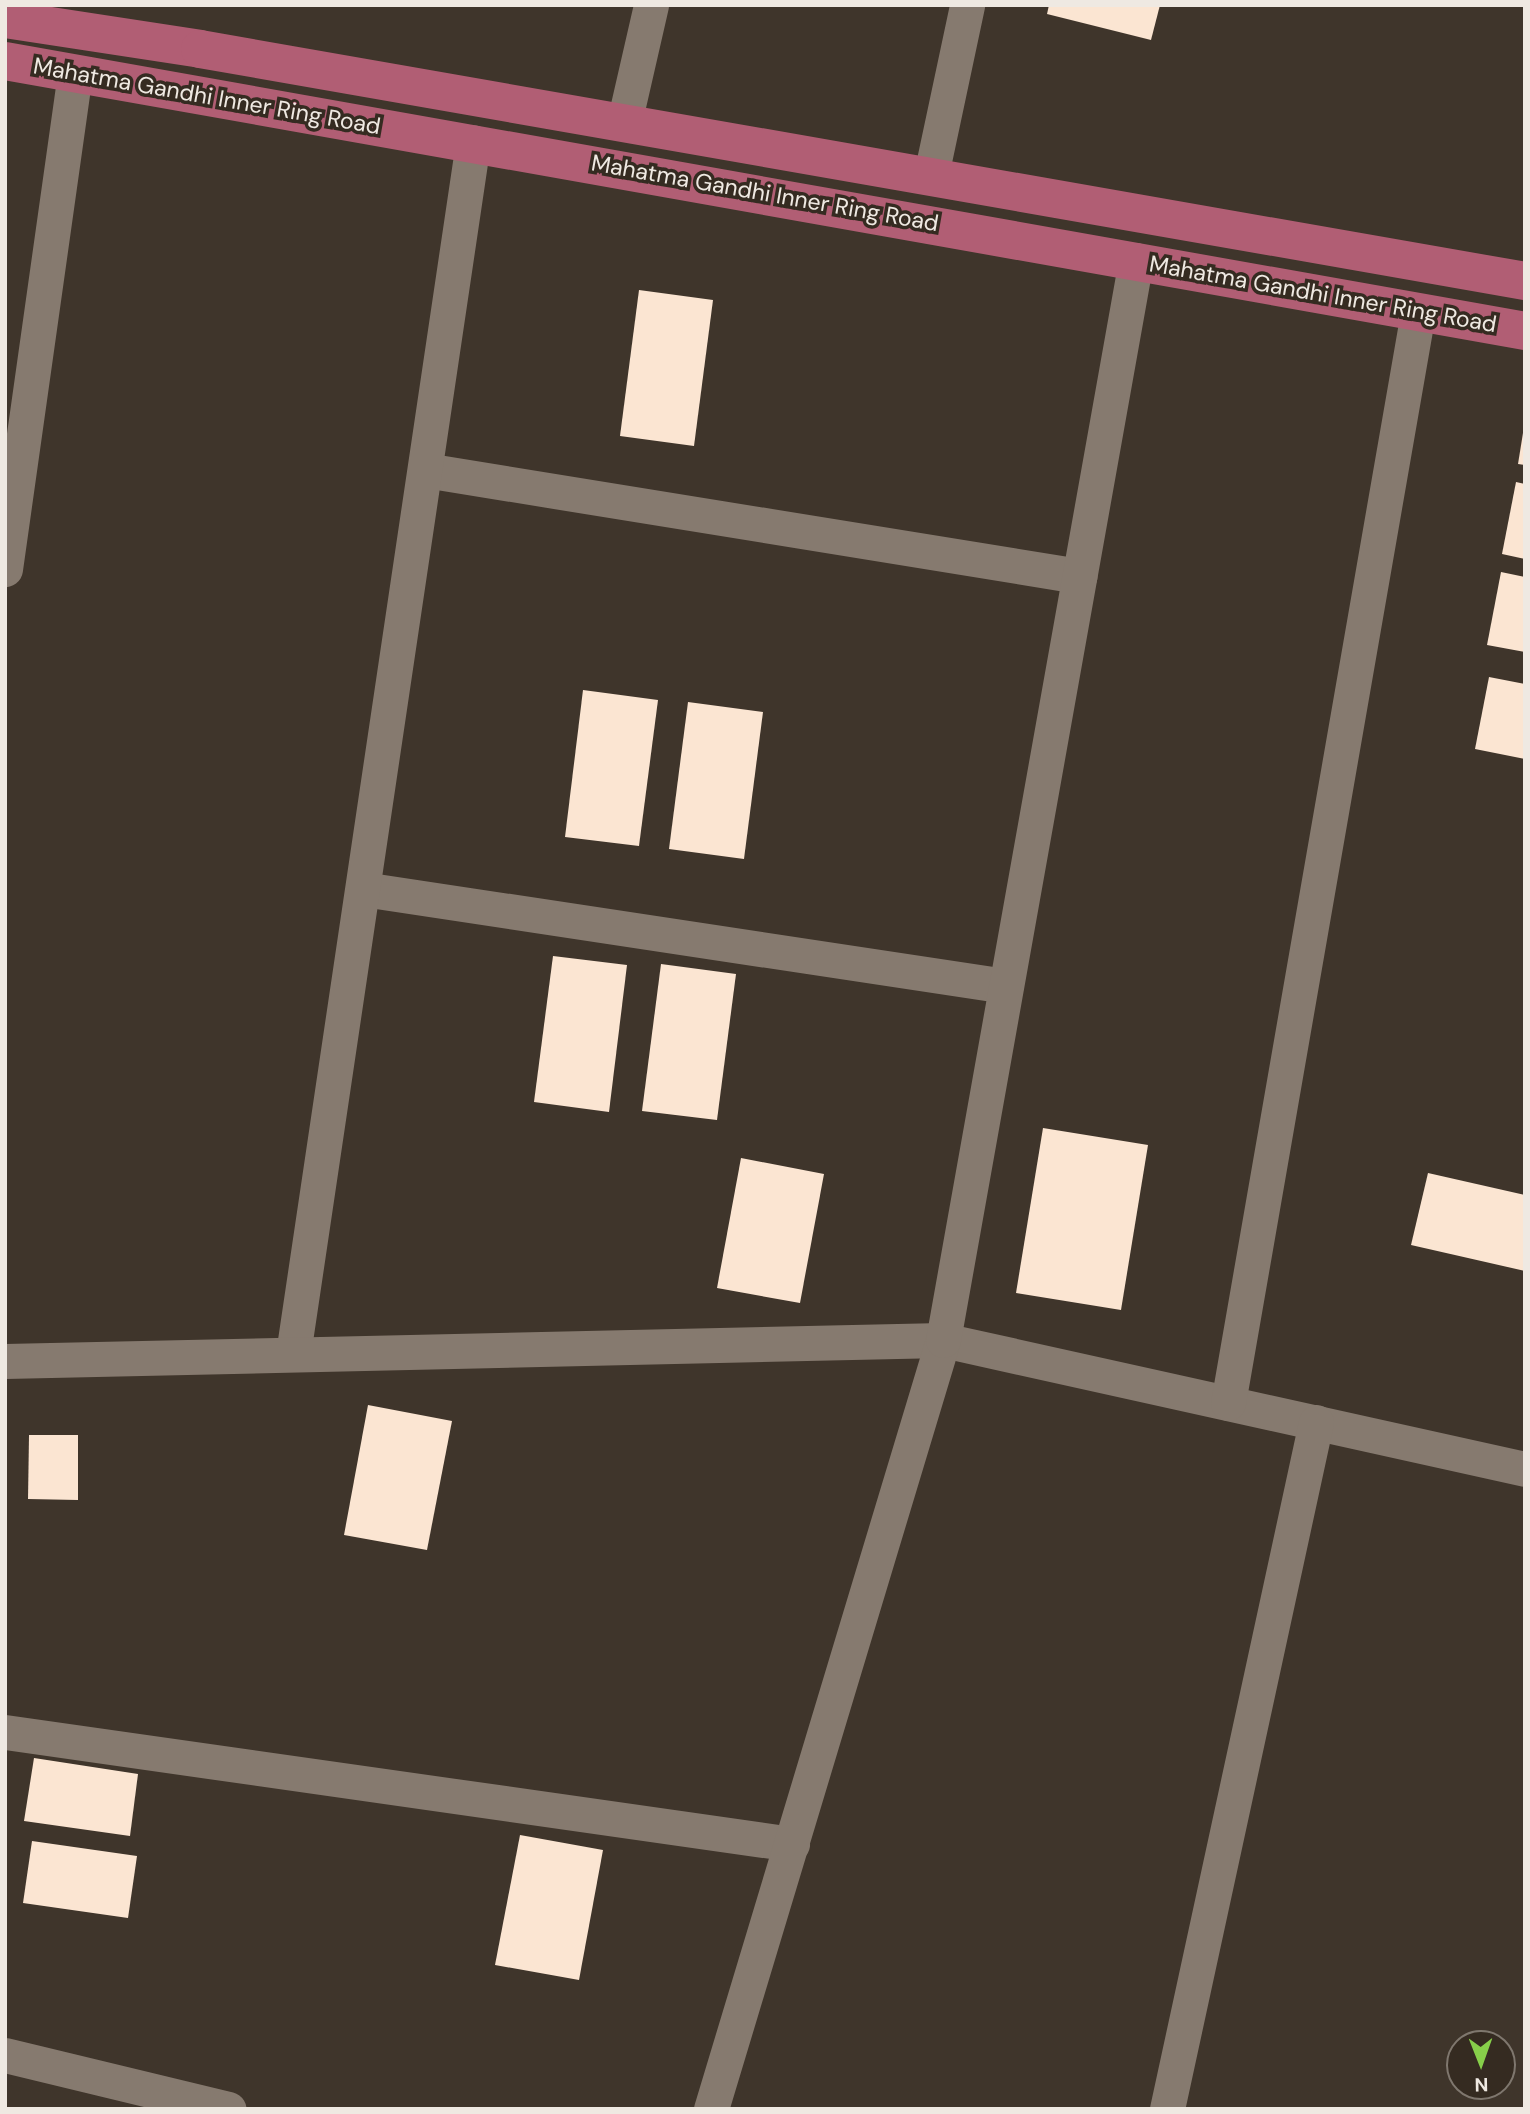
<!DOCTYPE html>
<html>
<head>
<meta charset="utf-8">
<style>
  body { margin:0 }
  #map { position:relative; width:1530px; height:2114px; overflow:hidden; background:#3f352b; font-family:"DM Sans",sans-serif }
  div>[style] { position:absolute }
  .building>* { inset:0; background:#fbe5d2 }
  .minor>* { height:35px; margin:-17.5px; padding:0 17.5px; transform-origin:17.5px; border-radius:17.5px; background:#867a6f }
  .primary>* { height:38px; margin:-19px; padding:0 19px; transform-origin:19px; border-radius:19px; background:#b15e74 }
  span { translate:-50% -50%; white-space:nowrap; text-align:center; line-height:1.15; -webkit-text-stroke:7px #352b21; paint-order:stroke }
  .street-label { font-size:23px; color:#efe9e2 }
  .frame { position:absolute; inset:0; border:7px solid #efe9e2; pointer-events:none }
  .north { position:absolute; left:1446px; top:2030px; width:70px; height:70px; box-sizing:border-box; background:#352b21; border:2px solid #7f776e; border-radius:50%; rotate:179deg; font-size:19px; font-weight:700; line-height:28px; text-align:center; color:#efe9e2 }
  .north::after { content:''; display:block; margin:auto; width:24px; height:32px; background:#87cf4a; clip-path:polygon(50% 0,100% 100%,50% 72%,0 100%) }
</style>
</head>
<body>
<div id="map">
  <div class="building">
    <i style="clip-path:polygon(1049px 5px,1160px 5px,1151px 40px,1047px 14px)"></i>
    <i style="clip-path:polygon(639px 290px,713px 300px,694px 446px,620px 436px)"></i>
    <i style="clip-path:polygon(1523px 433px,1525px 433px,1525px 465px,1518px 464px)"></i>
    <i style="clip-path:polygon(1516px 482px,1525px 484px,1525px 559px,1502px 554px)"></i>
    <i style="clip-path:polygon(1501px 572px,1525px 577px,1525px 652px,1487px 645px)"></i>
    <i style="clip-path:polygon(1489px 677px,1525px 684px,1525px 759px,1475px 749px)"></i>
    <i style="clip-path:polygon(583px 690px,658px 700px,639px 846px,565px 837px)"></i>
    <i style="clip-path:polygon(688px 702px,763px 712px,744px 859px,669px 849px)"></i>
    <i style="clip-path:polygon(553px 956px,627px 965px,609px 1112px,534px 1102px)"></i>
    <i style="clip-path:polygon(661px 964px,736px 974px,717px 1120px,642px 1111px)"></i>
    <i style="clip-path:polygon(1043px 1128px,1148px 1145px,1121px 1310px,1016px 1293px)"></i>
    <i style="clip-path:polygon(741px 1158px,824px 1174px,800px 1303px,717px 1288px)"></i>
    <i style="clip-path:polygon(1428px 1173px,1525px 1195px,1525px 1271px,1411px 1245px)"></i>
    <i style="clip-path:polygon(368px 1405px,452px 1421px,427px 1550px,344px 1535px)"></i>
    <i style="clip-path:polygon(29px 1435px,78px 1435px,78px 1500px,28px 1499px)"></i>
    <i style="clip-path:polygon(34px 1758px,138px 1774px,130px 1836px,24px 1821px)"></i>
    <i style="clip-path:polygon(520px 1835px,603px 1850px,579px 1980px,495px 1965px)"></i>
    <i style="clip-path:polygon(32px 1841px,137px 1856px,128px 1918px,23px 1903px)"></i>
  </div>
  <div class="minor">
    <i style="left:624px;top:123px;width:121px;rotate:-77.1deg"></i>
    <i style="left:931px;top:175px;width:174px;rotate:-78deg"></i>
    <i style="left:425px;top:470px;width:663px;rotate:9.21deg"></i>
    <i style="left:5px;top:569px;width:501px;rotate:-81.97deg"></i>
    <i style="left:363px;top:889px;width:650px;rotate:8.58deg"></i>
    <i style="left:293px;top:1354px;width:1225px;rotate:-81.55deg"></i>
    <i style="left:5px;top:1361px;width:938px;rotate:-1.28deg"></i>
    <i style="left:943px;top:1340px;width:596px;rotate:12.5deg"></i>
    <i style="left:1228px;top:1403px;width:1107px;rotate:-80.12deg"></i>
    <i style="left:5px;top:1732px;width:795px;rotate:8.1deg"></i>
    <i style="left:5px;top:2055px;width:230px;rotate:13.6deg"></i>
    <i style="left:711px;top:2109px;width:803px;rotate:-73.21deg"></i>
    <i style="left:943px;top:1340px;width:1097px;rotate:-79.87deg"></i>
    <i style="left:1167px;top:2109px;width:703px;rotate:-77.76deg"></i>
  </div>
  <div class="primary">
    <i style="left:5px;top:19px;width:197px;rotate:8.7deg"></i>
    <i style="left:200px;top:49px;width:1345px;rotate:9.93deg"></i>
    <i style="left:5px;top:61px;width:1544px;rotate:10.07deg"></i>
  </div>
  <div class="street-label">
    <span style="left:207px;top:96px;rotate:10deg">Mahatma Gandhi Inner Ring Road</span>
    <span style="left:765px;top:193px;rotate:10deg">Mahatma Gandhi Inner Ring Road</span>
    <span style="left:1323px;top:294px;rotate:10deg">Mahatma Gandhi Inner Ring Road</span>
  </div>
  <div class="frame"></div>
  <div class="north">N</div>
</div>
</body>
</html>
